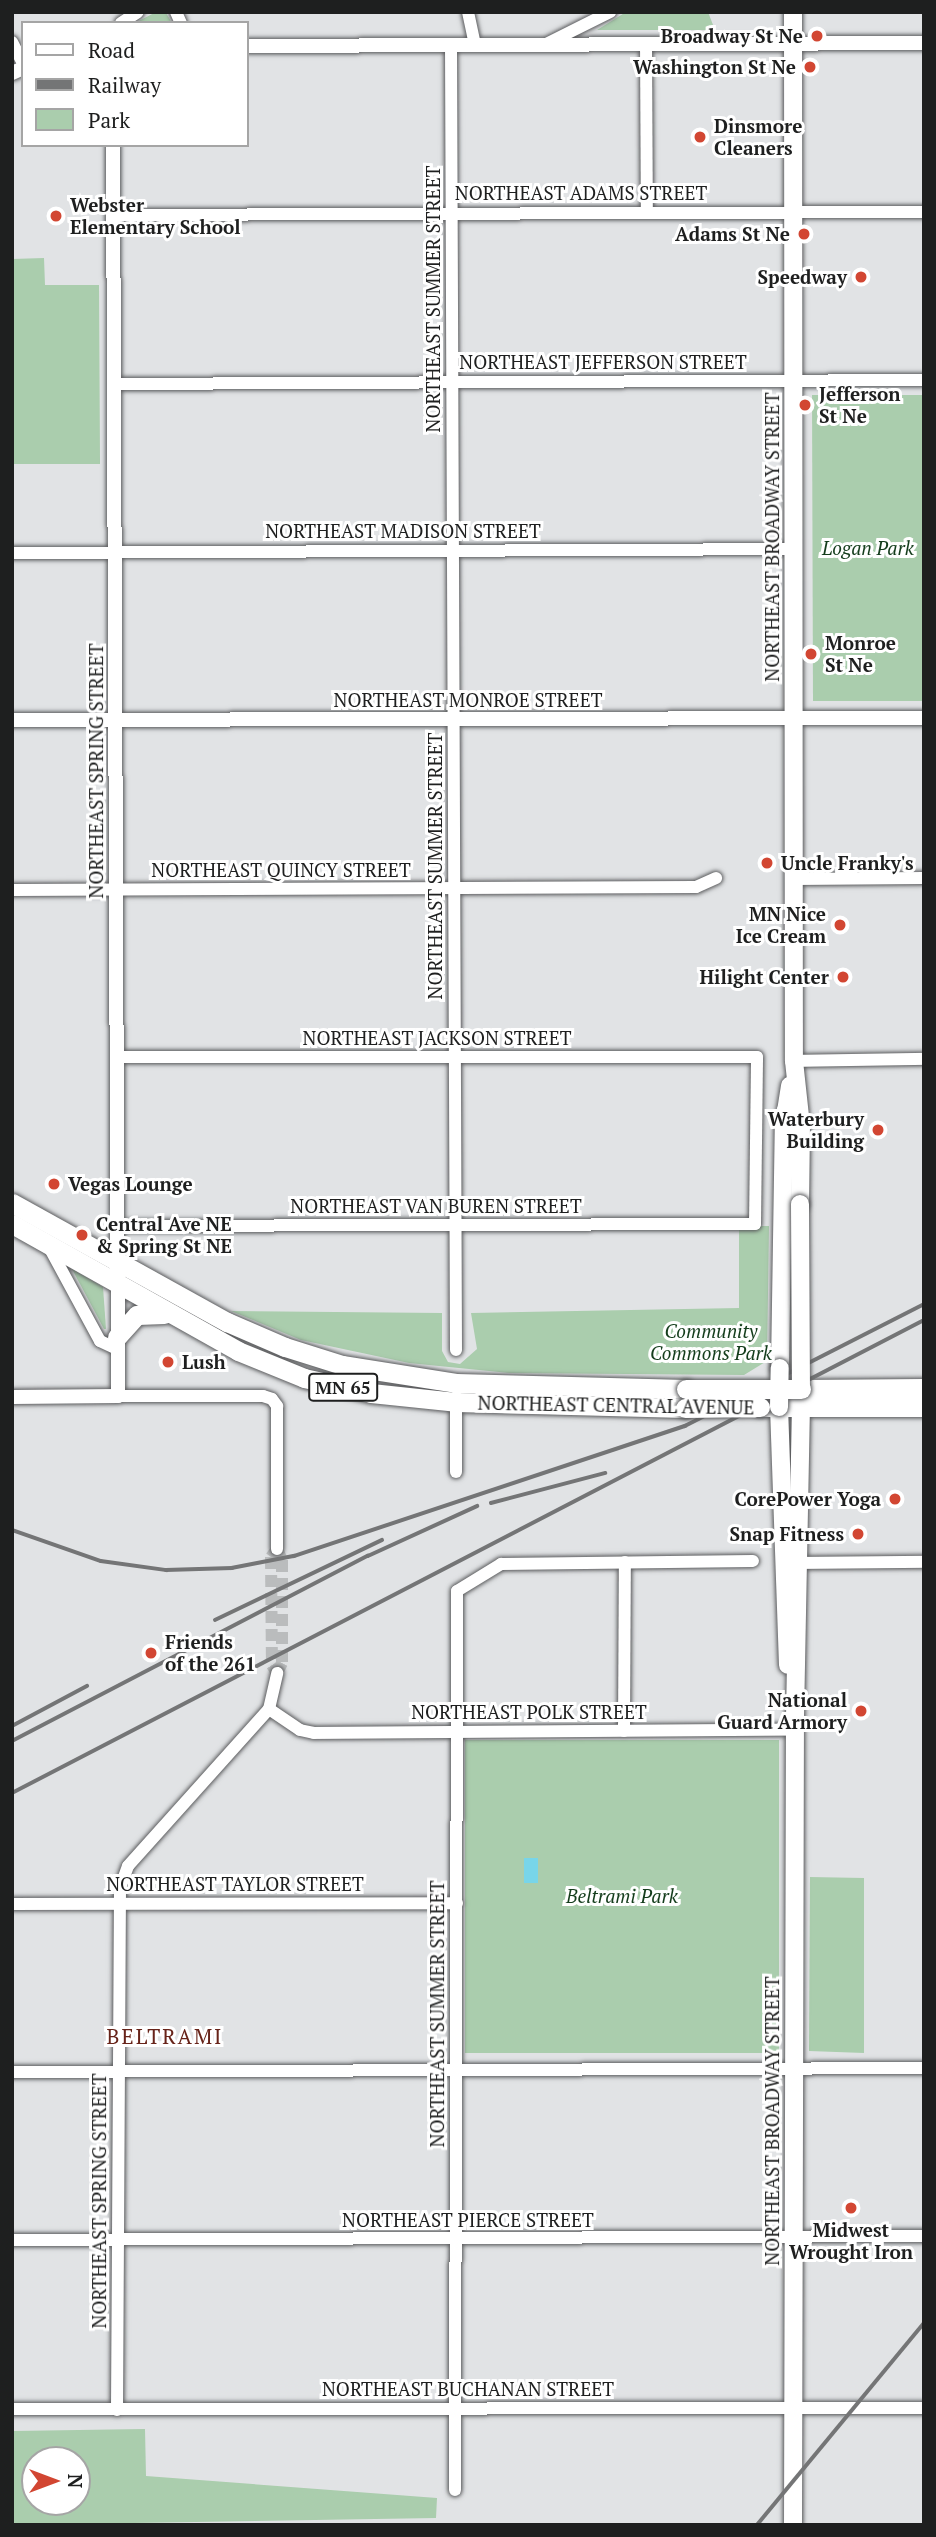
<!DOCTYPE html>
<html>
<head>
<meta charset="utf-8">
<style>
  body { margin:0 }
  #map { position:relative; width:936px; height:2537px; overflow:hidden; background:#e1e3e5; font-family:"PT Serif",serif }
  div>[style] { position:absolute }
  .green>* { inset:0; background:#aacdad }
  .water>* { inset:0; background:#78d5e9 }
  .minor-tunnel>* { height:12px; margin-top:-6px; transform-origin:0; background:repeating-linear-gradient(90deg,#babcbd 0 12px,transparent 0 18px) }
  .roads { filter:drop-shadow(0 0 2px #5b5c5e) drop-shadow(0 0 2px #5b5c5e) }
  .minor>* { height:12px; margin:-6px; padding:0 6px; transform-origin:6px; border-radius:6px; background:#fff }
  .tertiary>* { height:14px; margin:-7px; padding:0 7px; transform-origin:7px; border-radius:7px; background:#fff }
  .secondary>* { height:18px; margin:-9px; padding:0 9px; transform-origin:9px; border-radius:9px; background:#fff }
  .primary>* { height:19px; margin:-9.5px; padding:0 9.5px; transform-origin:9.5px; border-radius:9.5px; background:#fff }
  .rail>* { height:3.5px; margin:-1.75px; padding:0 1.75px; transform-origin:1.75px; border-radius:1.75px; background:#747576 }
  .bridges { filter:drop-shadow(0 0 2px #5b5c5e) drop-shadow(0 0 2px #5b5c5e) }
  .secondary-bridge>* { height:18px; margin:-9px; padding:0 9px; transform-origin:9px; border-radius:9px; background:#fff }
  .primary-bridge>* { height:19px; margin:-9.5px; padding:0 9.5px; transform-origin:9.5px; border-radius:9.5px; background:#fff }
  .dots>* { width:19px; height:19px; translate:-50% -50%; box-sizing:border-box; border:4px solid #fff; border-radius:50% }
  span { translate:-50% -50%; white-space:nowrap; text-align:center; line-height:1.15; -webkit-text-stroke:6px #fff; paint-order:stroke }
  .shield-label span { padding:2px 5px; background:#fff; border:2px solid; border-radius:5px; -webkit-text-stroke-width:0 }
  .shield-label { font-size:18px; color:#1e1f1f; font-weight:700 }
  .poi-label { font-size:19px; color:#1e1f1f; font-weight:700 }
  .right { translate:-100% -50%; text-align:right }
  .left { translate:0 -50%; text-align:left }
  .street-label { font-size:19px; color:#1e1f1f }
  .park-label { font-size:19px; color:#143d1c; font-style:italic }
  .neighbourhood-label { font-size:21px; color:#672319; letter-spacing:2px }
  .frame { position:absolute; inset:0; border:14px solid #1e1f1f; pointer-events:none }
  .legend { position:absolute; left:21px; top:21px; width:228px; height:126px; box-sizing:border-box; background:#fff; border:2px solid #a5a5a5; margin:0; padding:9px 12px; list-style:none; font-size:21px; color:#1e1f1f }
  .legend li { display:flex; align-items:center; gap:14px; height:35px }
  .legend b { width:35px; border:2px solid #a5a5a5 }
  .north { position:absolute; left:21px; top:2446px; width:70px; height:70px; box-sizing:border-box; background:#fff; border:2px solid #a5a5a5; border-radius:50%; rotate:90deg; font-size:19px; font-weight:700; line-height:28px; text-align:center; color:#1e1f1f }
  .north::after { content:''; display:block; margin:auto; width:24px; height:32px; background:#d24632; clip-path:polygon(50% 0,100% 100%,50% 72%,0 100%) }
</style>
</head>
<body>
<div id="map">
  <div class="green">
    <i style="clip-path:polygon(156px 12px,166px 13px,172px 23px,135px 23px)"></i>
    <i style="clip-path:polygon(626px 12px,708px 12px,715px 30px,597px 30px)"></i>
    <i style="clip-path:polygon(44px 258px,45px 285px,99px 285px,100px 464px,12px 464px,12px 259px)"></i>
    <i style="clip-path:polygon(812px 395px,924px 395px,924px 701px,813px 701px)"></i>
    <i style="clip-path:polygon(739px 1226px,769px 1226px,767px 1361px,744px 1375px,509px 1373px,409px 1363px,301px 1340px,231px 1311px,442px 1313px,442px 1351px,448px 1362px,460px 1364px,477px 1349px,471px 1313px,739px 1308px)"></i>
    <i style="clip-path:polygon(72px 1269px,103px 1287px,106px 1329px,104px 1329px)"></i>
    <i style="clip-path:polygon(465px 1740px,779px 1740px,779px 2053px,465px 2053px)"></i>
    <i style="clip-path:polygon(810px 1877px,864px 1878px,864px 2053px,809px 2051px)"></i>
    <i style="clip-path:polygon(evenodd,145px 2429px,146px 2476px,437px 2498px,436px 2518px,12px 2525px,12px 2431px,145px 2429px,35px 2460px,77px 2460px,77px 2502px,35px 2502px,35px 2460px)"></i>
  </div>
  <div class="water">
    <i style="clip-path:polygon(524px 1858px,538px 1858px,538px 1883px,524px 1883px)"></i>
  </div>
  <div class="minor-tunnel">
    <i style="left:277px;top:1549px;width:10px;rotate:127deg"></i>
    <i style="left:271px;top:1557px;width:108px;rotate:89.5deg"></i>
    <i style="left:272px;top:1665px;width:9px;rotate:58deg"></i>
    <i style="left:277px;top:1549px;width:12px;rotate:66deg"></i>
    <i style="left:282px;top:1560px;width:103px;rotate:90deg"></i>
    <i style="left:282px;top:1663px;width:11px;rotate:117deg"></i>
  </div>
  <div class="roads">
    <div class="minor">
      <i style="left:176px;top:12px;width:12px;rotate:66deg"></i>
      <i style="left:468px;top:12px;width:34px;rotate:78deg"></i>
      <i style="left:121px;top:23px;width:20px;rotate:-33deg"></i>
      <i style="left:12px;top:42px;width:25px;rotate:63deg"></i>
      <i style="left:546px;top:44px;width:72px;rotate:-26.6deg"></i>
      <i style="left:451px;top:45px;width:1305px;rotate:89.78deg"></i>
      <i style="left:646px;top:45px;width:168px;rotate:89.7deg"></i>
      <i style="left:113px;top:215px;width:811px;rotate:-0.21deg"></i>
      <i style="left:113px;top:384px;width:811px;rotate:-0.28deg"></i>
      <i style="left:12px;top:553px;width:781px;rotate:-0.29deg"></i>
      <i style="left:794px;top:879px;width:130px;rotate:-0.4deg"></i>
      <i style="left:12px;top:890px;width:684px;rotate:-0.25deg"></i>
      <i style="left:696px;top:887px;width:22px;rotate:-24deg"></i>
      <i style="left:794px;top:1061px;width:130px;rotate:-0.9deg"></i>
      <i style="left:116px;top:1226px;width:639px;rotate:-0.18deg"></i>
      <i style="left:755px;top:1224px;width:167px;rotate:-89.3deg"></i>
      <i style="left:757px;top:1057px;width:640px;rotate:180deg"></i>
      <i style="left:49px;top:1247px;width:107px;rotate:61.5deg"></i>
      <i style="left:100px;top:1341px;width:19px;rotate:25deg"></i>
      <i style="left:118px;top:1396px;width:145px"></i>
      <i style="left:263px;top:1396px;width:9px;rotate:18deg"></i>
      <i style="left:272px;top:1399px;width:9px;rotate:54deg"></i>
      <i style="left:277px;top:1406px;width:143px;rotate:90deg"></i>
      <i style="left:456px;top:1472px;width:75px;rotate:-90deg"></i>
      <i style="left:800px;top:1563px;width:124px;rotate:-0.5deg"></i>
      <i style="left:269px;top:1709px;width:37px;rotate:34deg"></i>
      <i style="left:300px;top:1730px;width:14px;rotate:12deg"></i>
      <i style="left:314px;top:1733px;width:481px;rotate:-0.4deg"></i>
      <i style="left:624px;top:1731px;width:169px;rotate:-89.7deg"></i>
      <i style="left:12px;top:1904px;width:445px;rotate:-0.1deg"></i>
      <i style="left:12px;top:2072px;width:912px;rotate:-0.25deg"></i>
      <i style="left:12px;top:2240px;width:912px;rotate:-0.25deg"></i>
      <i style="left:12px;top:2409px;width:912px;rotate:-0.06deg"></i>
      <i style="left:117px;top:2410px;width:522px;rotate:-89.67deg"></i>
      <i style="left:120px;top:1888px;width:23px;rotate:-70deg"></i>
      <i style="left:128px;top:1866px;width:211px;rotate:-48.1deg"></i>
      <i style="left:269px;top:1709px;width:37px;rotate:-77deg"></i>
      <i style="left:455px;top:2490px;width:899px;rotate:-89.87deg"></i>
      <i style="left:457px;top:1591px;width:52px;rotate:-31.5deg"></i>
      <i style="left:501px;top:1564px;width:252px;rotate:-0.7deg"></i>
    </div>
    <div class="tertiary">
      <i style="left:247px;top:46px;width:677px;rotate:-0.25deg"></i>
      <i style="left:12px;top:73px;width:12px;rotate:-24deg"></i>
      <i style="left:12px;top:720px;width:912px;rotate:-0.13deg"></i>
      <i style="left:12px;top:1397px;width:106px;rotate:-0.5deg"></i>
      <i style="left:118px;top:1396px;width:1251px;rotate:-90.23deg"></i>
    </div>
    <div class="secondary">
      <i style="left:793px;top:12px;width:1049px;rotate:89.95deg"></i>
      <i style="left:794px;top:1061px;width:64px;rotate:83.8deg"></i>
      <i style="left:801px;top:1125px;width:79px;rotate:90.7deg"></i>
      <i style="left:780px;top:1368px;width:244px;rotate:-89.1deg"></i>
      <i style="left:784px;top:1124px;width:39px;rotate:-81deg"></i>
      <i style="left:779px;top:1407px;width:258px;rotate:88deg"></i>
      <i style="left:793px;top:2525px;width:808px;rotate:-89.86deg"></i>
      <i style="left:795px;top:1717px;width:325px;rotate:-88.9deg"></i>
    </div>
    <div class="primary">
      <i style="left:12px;top:1203px;width:246px;rotate:29deg"></i>
      <i style="left:227px;top:1322px;width:63px;rotate:23.3deg"></i>
      <i style="left:285px;top:1347px;width:60px;rotate:17.5deg"></i>
      <i style="left:342px;top:1365px;width:115px;rotate:9deg"></i>
      <i style="left:456px;top:1383px;width:230px;rotate:1.5deg"></i>
      <i style="left:12px;top:1224px;width:259px;rotate:29.3deg"></i>
      <i style="left:238px;top:1351px;width:71px;rotate:22.2deg"></i>
      <i style="left:304px;top:1378px;width:69px;rotate:12.6deg"></i>
      <i style="left:371px;top:1393px;width:85px;rotate:6deg"></i>
      <i style="left:456px;top:1402px;width:229px;rotate:1.5deg"></i>
      <i style="left:117px;top:1337px;width:30px;rotate:-48deg"></i>
      <i style="left:137px;top:1315px;width:27px;rotate:-2deg"></i>
      <i style="left:801px;top:1389px;width:123px;rotate:-0.5deg"></i>
      <i style="left:760px;top:1407px;width:164px"></i>
    </div>
  </div>
  <div class="rail">
    <i style="left:491px;top:1503px;width:118px;rotate:-14.7deg"></i>
    <i style="left:12px;top:1530px;width:94px;rotate:19.2deg"></i>
    <i style="left:101px;top:1561px;width:66px;rotate:7.9deg"></i>
    <i style="left:166px;top:1570px;width:66px;rotate:-1.7deg"></i>
    <i style="left:232px;top:1568px;width:63px;rotate:-11deg"></i>
    <i style="left:294px;top:1556px;width:412px;rotate:-18.4deg"></i>
    <i style="left:685px;top:1426px;width:268px;rotate:-27deg"></i>
    <i style="left:215px;top:1620px;width:185px;rotate:-25.6deg"></i>
    <i style="left:12px;top:1726px;width:85px;rotate:-28.1deg"></i>
    <i style="left:12px;top:1741px;width:401px;rotate:-27.5deg"></i>
    <i style="left:368px;top:1556px;width:120px;rotate:-24.6deg"></i>
    <i style="left:12px;top:1793px;width:1027px;rotate:-27.41deg"></i>
    <i style="left:757px;top:2525px;width:262px;rotate:-50.4deg"></i>
  </div>
  <div class="bridges">
    <div class="secondary-bridge">
      <i style="left:800px;top:1204px;width:185px;rotate:89.7deg"></i>
      <i style="left:779px;top:1407px;width:39px;rotate:-89deg"></i>
    </div>
    <div class="primary-bridge">
      <i style="left:686px;top:1389px;width:115px"></i>
      <i style="left:685px;top:1408px;width:75px;rotate:-0.8deg"></i>
    </div>
  </div>
  <div class="dots">
    <i style="left:817px;top:36px;background:#d24632"></i>
    <i style="left:810px;top:67px;background:#d24632"></i>
    <i style="left:700px;top:137px;background:#d24632"></i>
    <i style="left:56px;top:216px;background:#d24632"></i>
    <i style="left:804px;top:234px;background:#d24632"></i>
    <i style="left:861px;top:277px;background:#d24632"></i>
    <i style="left:805px;top:405px;background:#d24632"></i>
    <i style="left:811px;top:654px;background:#d24632"></i>
    <i style="left:767px;top:863px;background:#d24632"></i>
    <i style="left:840px;top:925px;background:#d24632"></i>
    <i style="left:843px;top:977px;background:#d24632"></i>
    <i style="left:878px;top:1130px;background:#d24632"></i>
    <i style="left:54px;top:1184px;background:#d24632"></i>
    <i style="left:82px;top:1235px;background:#d24632"></i>
    <i style="left:168px;top:1362px;background:#d24632"></i>
    <i style="left:895px;top:1499px;background:#d24632"></i>
    <i style="left:858px;top:1534px;background:#d24632"></i>
    <i style="left:151px;top:1653px;background:#d24632"></i>
    <i style="left:861px;top:1711px;background:#d24632"></i>
    <i style="left:851px;top:2208px;background:#d24632"></i>
  </div>
  <div class="shield-label">
    <span style="left:343px;top:1387px">MN 65</span>
  </div>
  <div class="poi-label">
    <span class="right" style="left:803px;top:36px">Broadway St Ne</span>
    <span class="right" style="left:796px;top:67px">Washington St Ne</span>
    <span class="left" style="left:714px;top:137px">Dinsmore<br>Cleaners</span>
    <span class="left" style="left:70px;top:216px">Webster<br>Elementary School</span>
    <span class="right" style="left:790px;top:234px">Adams St Ne</span>
    <span class="right" style="left:847px;top:277px">Speedway</span>
    <span class="left" style="left:819px;top:405px">Jefferson<br>St Ne</span>
    <span class="left" style="left:825px;top:654px">Monroe<br>St Ne</span>
    <span class="left" style="left:781px;top:863px">Uncle Franky's</span>
    <span class="right" style="left:826px;top:925px">MN Nice<br>Ice Cream</span>
    <span class="right" style="left:829px;top:977px">Hilight Center</span>
    <span class="right" style="left:864px;top:1130px">Waterbury<br>Building</span>
    <span class="left" style="left:68px;top:1184px">Vegas Lounge</span>
    <span class="left" style="left:96px;top:1235px">Central Ave NE<br>&amp; Spring St NE</span>
    <span class="left" style="left:182px;top:1362px">Lush</span>
    <span class="right" style="left:881px;top:1499px">CorePower Yoga</span>
    <span class="right" style="left:844px;top:1534px">Snap Fitness</span>
    <span class="left" style="left:165px;top:1653px">Friends<br>of the 261</span>
    <span class="right" style="left:847px;top:1711px">National<br>Guard Armory</span>
    <span style="left:851px;top:2241px">Midwest<br>Wrought Iron</span>
  </div>
  <div class="street-label">
    <span style="left:581px;top:193px">NORTHEAST ADAMS STREET</span>
    <span style="left:433px;top:299px;rotate:-90deg">NORTHEAST SUMMER STREET</span>
    <span style="left:603px;top:362px">NORTHEAST JEFFERSON STREET</span>
    <span style="left:403px;top:531px">NORTHEAST MADISON STREET</span>
    <span style="left:772px;top:537px;rotate:-90deg">NORTHEAST BROADWAY STREET</span>
    <span style="left:468px;top:700px">NORTHEAST MONROE STREET</span>
    <span style="left:96px;top:771px;rotate:-90deg">NORTHEAST SPRING STREET</span>
    <span style="left:435px;top:866px;rotate:-90deg">NORTHEAST SUMMER STREET</span>
    <span style="left:281px;top:870px">NORTHEAST QUINCY STREET</span>
    <span style="left:437px;top:1038px">NORTHEAST JACKSON STREET</span>
    <span style="left:436px;top:1206px">NORTHEAST VAN BUREN STREET</span>
    <span style="left:616px;top:1405px;rotate:1deg">NORTHEAST CENTRAL AVENUE</span>
    <span style="left:529px;top:1712px">NORTHEAST POLK STREET</span>
    <span style="left:235px;top:1884px">NORTHEAST TAYLOR STREET</span>
    <span style="left:437px;top:2014px;rotate:-90deg">NORTHEAST SUMMER STREET</span>
    <span style="left:772px;top:2121px;rotate:-90deg">NORTHEAST BROADWAY STREET</span>
    <span style="left:99px;top:2201px;rotate:-90deg">NORTHEAST SPRING STREET</span>
    <span style="left:468px;top:2220px">NORTHEAST PIERCE STREET</span>
    <span style="left:468px;top:2389px">NORTHEAST BUCHANAN STREET</span>
  </div>
  <div class="park-label">
    <span style="left:868px;top:548px">Logan Park</span>
    <span style="left:711px;top:1342px">Community<br>Commons Park</span>
    <span style="left:622px;top:1896px">Beltrami Park</span>
  </div>
  <div class="neighbourhood-label">
    <span style="left:165px;top:2036px">BELTRAMI</span>
  </div>
  <div class="frame"></div>
  <ul class="legend">
  <li><b style="height:9px;background:#fff"></b>Road</li>
  <li><b style="height:9px;background:#747576"></b>Railway</li>
  <li><b style="height:19px;background:#aacdad"></b>Park</li>
  </ul>
  <div class="north">N</div>
</div>
</body>
</html>
